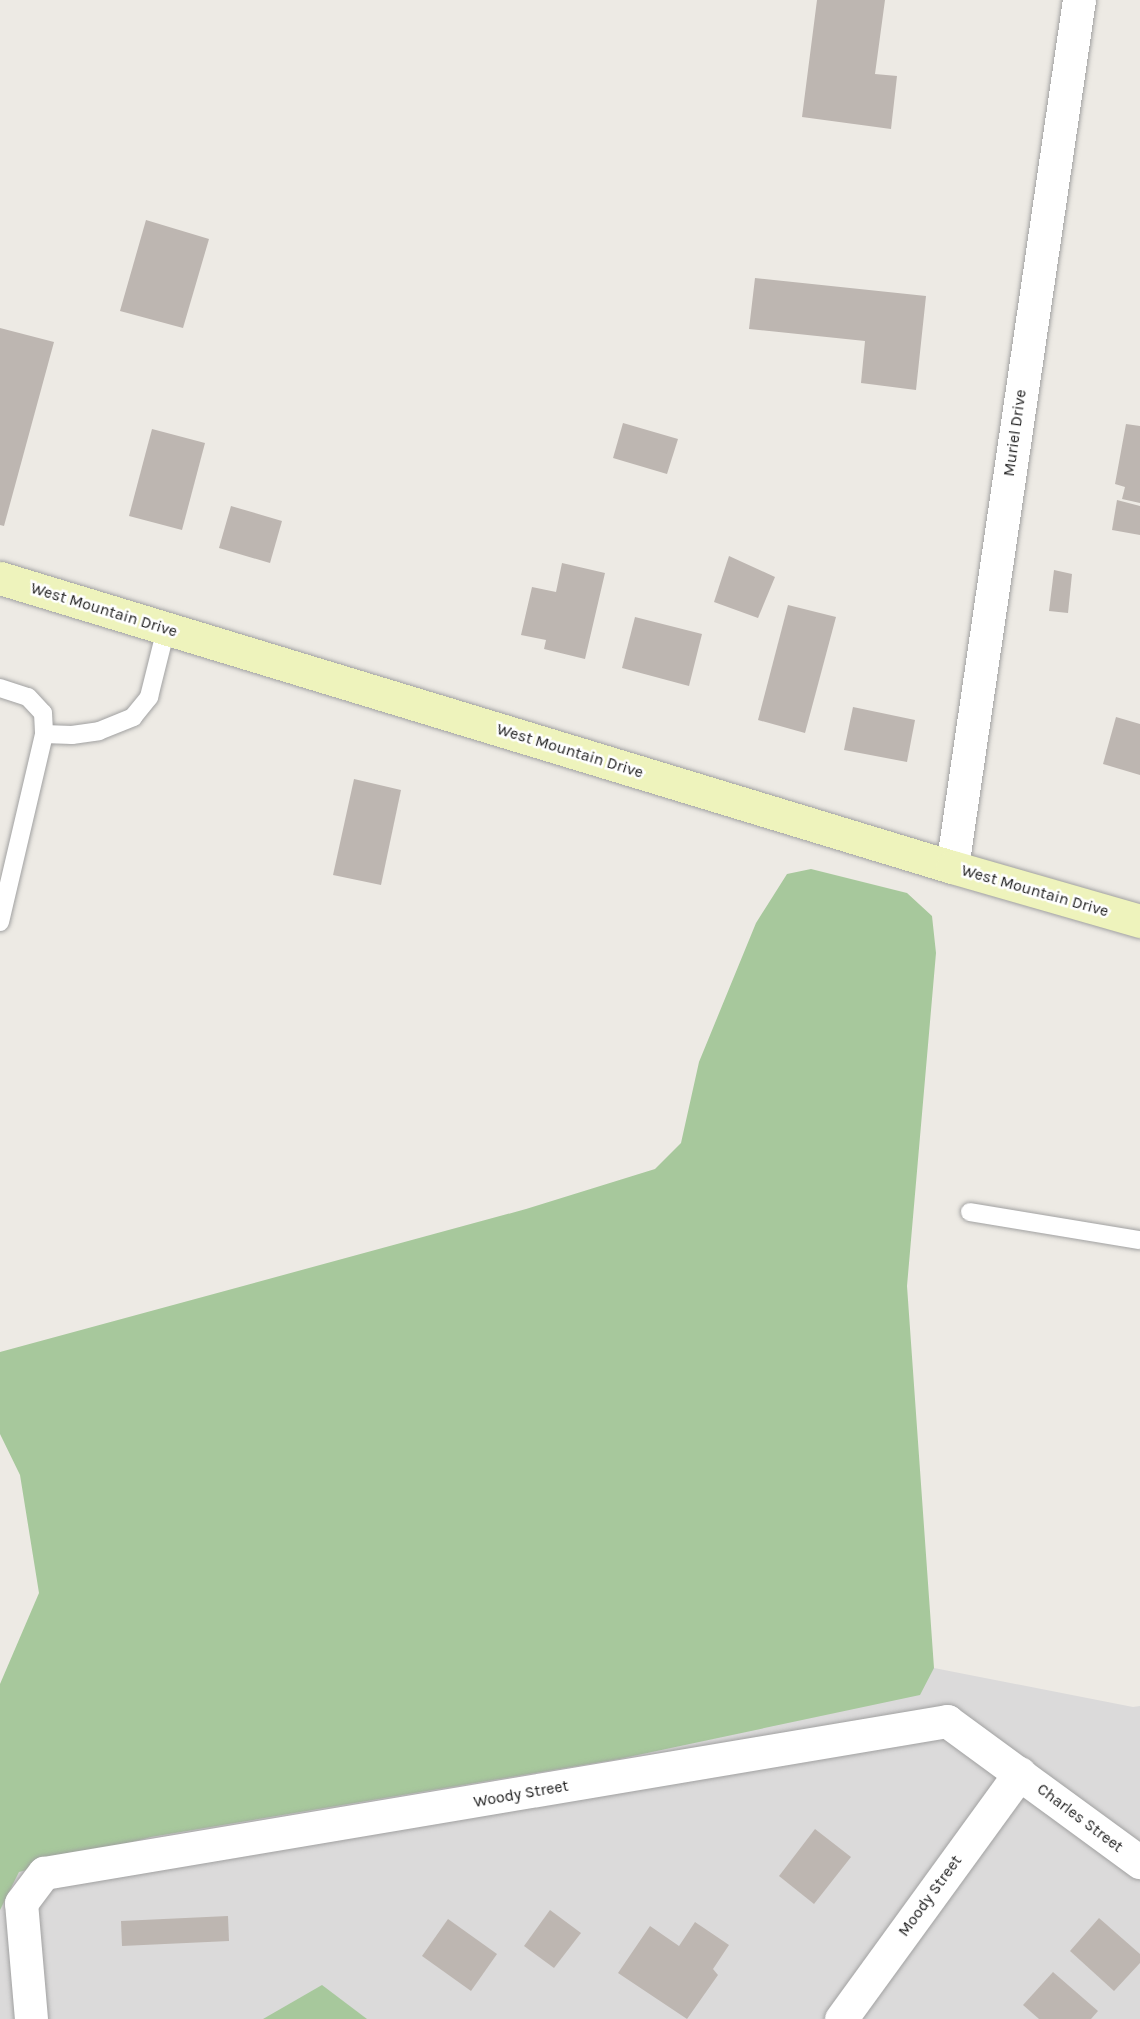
<!DOCTYPE html>
<html>
<head>
<meta charset="utf-8">
<style>
  body { margin:0 }
  #map { position:relative; width:1140px; height:2019px; overflow:hidden; background:#edeae4; font-family:Karla,sans-serif }
  div>[style] { position:absolute }
  .residential>* { inset:0; background:#dbdada }
  .forest>* { inset:0; background:#a7c89c }
  .building>* { inset:0; background:#bdb6b1 }
  .roads { filter:drop-shadow(0 0 2px #a1a1a1) drop-shadow(0 0 2px #a1a1a1) }
  .lane>* { height:18px; margin:-9px; padding:0 9px; transform-origin:9px; border-radius:9px; background:#fff }
  .street>* { height:33px; margin:-16.5px; padding:0 16.5px; transform-origin:16.5px; border-radius:16.5px; background:#fff }
  .secondary>* { height:33px; margin:-16.5px; padding:0 16.5px; transform-origin:16.5px; border-radius:16.5px; background:#eef3bc }
  span { translate:-50% -50%; white-space:nowrap; text-align:center; line-height:1.15; -webkit-text-stroke:5px #fff; paint-order:stroke }
  .street-label { font-size:16px; color:#1d1d1d }
</style>
</head>
<body>
<div id="map">
  <div class="residential">
    <i style="clip-path:polygon(934px 1668px,1133px 1707px,1140px 1706px,1140px 2019px,0 2019px,0 1844px)"></i>
  </div>
  <div class="forest">
    <i style="clip-path:polygon(811px 869px,907px 893px,932px 916px,936px 953px,907px 1286px,934px 1668px,920px 1695px,619px 1759px,151px 1837px,19px 1872px,0 1910px,0 1684px,39px 1593px,20px 1475px,0 1434px,0 1352px,526px 1209px,655px 1169px,681px 1143px,699px 1062px,756px 923px,787px 874px)"></i>
    <i style="clip-path:polygon(322px 1985px,367px 2019px,263px 2019px)"></i>
  </div>
  <div class="building">
    <i style="clip-path:polygon(817px 0,885px 0,875px 74px,897px 76px,891px 129px,802px 117px)"></i>
    <i style="clip-path:polygon(146px 220px,209px 239px,183px 328px,120px 311px)"></i>
    <i style="clip-path:polygon(755px 278px,926px 296px,916px 390px,861px 383px,865px 341px,749px 329px)"></i>
    <i style="clip-path:polygon(0 328px,54px 342px,4px 526px,0 525px)"></i>
    <i style="clip-path:polygon(623px 423px,678px 439px,667px 474px,613px 458px)"></i>
    <i style="clip-path:polygon(1126px 424px,1140px 426px,1140px 503px,1122px 499px,1125px 487px,1115px 484px)"></i>
    <i style="clip-path:polygon(152px 429px,205px 443px,182px 530px,129px 516px)"></i>
    <i style="clip-path:polygon(1117px 500px,1140px 506px,1140px 535px,1112px 530px)"></i>
    <i style="clip-path:polygon(231px 506px,282px 521px,270px 563px,219px 548px)"></i>
    <i style="clip-path:polygon(729px 556px,775px 577px,758px 618px,714px 602px)"></i>
    <i style="clip-path:polygon(562px 563px,605px 573px,585px 659px,544px 649px,546px 640px,521px 635px,532px 587px,556px 592px)"></i>
    <i style="clip-path:polygon(1054px 570px,1072px 574px,1068px 613px,1049px 611px)"></i>
    <i style="clip-path:polygon(788px 605px,836px 617px,805px 733px,758px 720px)"></i>
    <i style="clip-path:polygon(635px 617px,702px 634px,689px 686px,622px 668px)"></i>
    <i style="clip-path:polygon(853px 707px,915px 720px,907px 762px,844px 750px)"></i>
    <i style="clip-path:polygon(1116px 717px,1140px 724px,1140px 775px,1103px 764px)"></i>
    <i style="clip-path:polygon(354px 779px,401px 790px,381px 885px,333px 875px)"></i>
    <i style="clip-path:polygon(815px 1829px,851px 1857px,814px 1904px,779px 1876px)"></i>
    <i style="clip-path:polygon(550px 1910px,581px 1933px,554px 1968px,524px 1946px)"></i>
    <i style="clip-path:polygon(228px 1916px,229px 1941px,122px 1946px,121px 1921px)"></i>
    <i style="clip-path:polygon(1099px 1918px,1140px 1954px,1140px 1963px,1114px 1991px,1070px 1951px)"></i>
    <i style="clip-path:polygon(448px 1919px,497px 1954px,471px 1991px,422px 1956px)"></i>
    <i style="clip-path:polygon(695px 1922px,729px 1945px,713px 1969px,718px 1975px,687px 2019px,618px 1973px,650px 1926px,679px 1946px)"></i>
    <i style="clip-path:polygon(1053px 1972px,1098px 2011px,1091px 2019px,1039px 2019px,1023px 2005px)"></i>
  </div>
  <div class="roads">
    <div class="lane">
      <i style="left:0;top:688px;width:29px;rotate:18deg"></i>
      <i style="left:28px;top:697px;width:22px;rotate:47deg"></i>
      <i style="left:43px;top:713px;width:21px;rotate:87deg"></i>
      <i style="left:0;top:922px;width:193px;rotate:-76.8deg"></i>
      <i style="left:44px;top:734px;width:28px;rotate:2deg"></i>
      <i style="left:72px;top:735px;width:27px;rotate:-8deg"></i>
      <i style="left:99px;top:731px;width:37px;rotate:-22deg"></i>
      <i style="left:133px;top:717px;width:26px;rotate:-51deg"></i>
      <i style="left:149px;top:697px;width:70px;rotate:-76deg"></i>
      <i style="left:970px;top:1212px;width:172px;rotate:9.4deg"></i>
    </div>
    <div class="street">
      <i style="left:952px;top:867px;width:876px;rotate:-81.67deg"></i>
      <i style="left:31px;top:2019px;width:116px;rotate:-94.9deg"></i>
      <i style="left:21px;top:1903px;width:38px;rotate:-53deg"></i>
      <i style="left:44px;top:1873px;width:916px;rotate:-9.55deg"></i>
      <i style="left:947px;top:1721px;width:239px;rotate:36.2deg"></i>
      <i style="left:841px;top:2019px;width:304px;rotate:-54deg"></i>
    </div>
    <div class="secondary">
      <i style="left:0;top:578px;width:995px;rotate:16.89deg"></i>
      <i style="left:952px;top:867px;width:196px;rotate:16deg"></i>
    </div>
  </div>
  <div class="street-label">
    <span style="left:1015px;top:433px;rotate:-82deg">Muriel Drive</span>
    <span style="left:104px;top:610px;rotate:17deg">West Mountain Drive</span>
    <span style="left:570px;top:751px;rotate:17deg">West Mountain Drive</span>
    <span style="left:1035px;top:891px;rotate:16deg">West Mountain Drive</span>
    <span style="left:521px;top:1794px;rotate:-10deg">Woody Street</span>
    <span style="left:1080px;top:1818px;rotate:37deg">Charles Street</span>
    <span style="left:930px;top:1896px;rotate:-54deg">Moody Street</span>
  </div>
</div>
</body>
</html>
